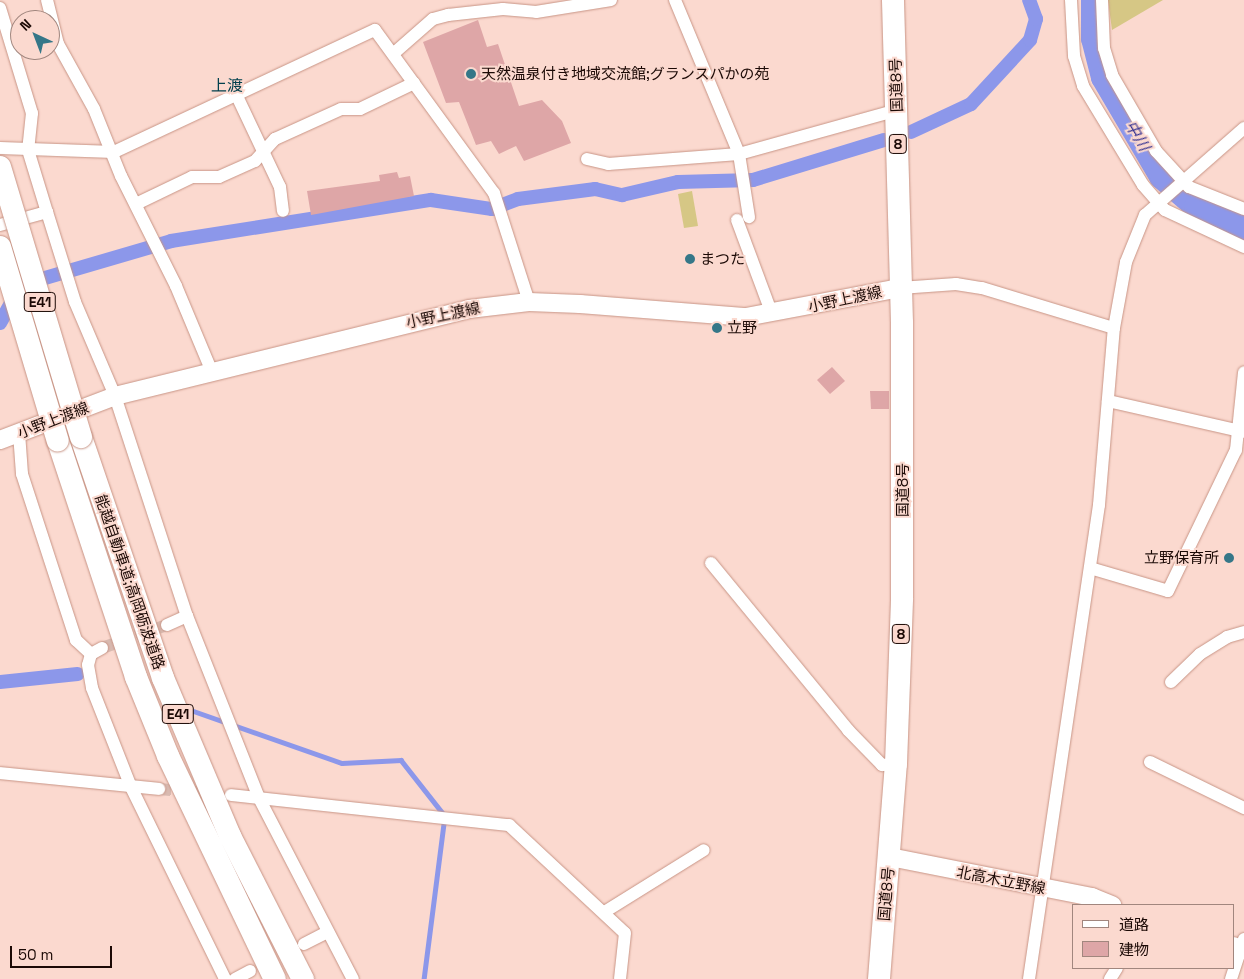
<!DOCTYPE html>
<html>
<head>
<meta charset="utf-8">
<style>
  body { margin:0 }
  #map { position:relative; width:1244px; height:979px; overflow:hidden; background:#fbd9cf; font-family:"Space Grotesk","Noto Sans JP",sans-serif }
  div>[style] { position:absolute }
  .green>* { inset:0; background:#d6c785 }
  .stream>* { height:4.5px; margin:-2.25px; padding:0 2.25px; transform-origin:2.25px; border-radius:2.25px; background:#8c97ea }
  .canal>* { height:14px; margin:-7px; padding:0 7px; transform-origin:7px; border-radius:7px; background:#8c97ea }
  .river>* { height:25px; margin:-12.5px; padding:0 12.5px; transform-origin:12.5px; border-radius:12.5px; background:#8c97ea }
  .building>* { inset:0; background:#dea6a7 }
  .street-tunnel>* { height:12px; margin-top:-6px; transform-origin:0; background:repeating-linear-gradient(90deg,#d9bab1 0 12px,transparent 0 18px) }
  .roads { filter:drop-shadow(0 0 1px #c89586) drop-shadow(0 0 1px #c89586) }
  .street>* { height:12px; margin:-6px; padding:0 6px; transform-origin:6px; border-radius:6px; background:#fff }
  .secondary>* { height:18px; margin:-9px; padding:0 9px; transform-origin:9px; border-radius:9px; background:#fff }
  .highway>* { height:22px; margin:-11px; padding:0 11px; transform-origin:11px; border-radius:11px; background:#fff }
  .bridges { filter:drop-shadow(0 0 1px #c89586) drop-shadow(0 0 1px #c89586) }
  .highway-bridge>* { height:22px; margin:-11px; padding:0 11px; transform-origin:11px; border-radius:11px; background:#fff }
  .dots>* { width:14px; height:14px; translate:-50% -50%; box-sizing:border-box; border:2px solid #fbd9cf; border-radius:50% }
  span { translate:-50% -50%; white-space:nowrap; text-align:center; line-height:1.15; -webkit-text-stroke:4px #fbd9cf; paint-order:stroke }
  .shield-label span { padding:1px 4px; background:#fbd9cf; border:1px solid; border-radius:4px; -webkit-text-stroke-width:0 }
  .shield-label { font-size:14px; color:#1b0905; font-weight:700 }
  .poi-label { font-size:15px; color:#1b0905 }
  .left { translate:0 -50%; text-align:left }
  .right { translate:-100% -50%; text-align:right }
  .street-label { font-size:15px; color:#1b0905 }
  .neighbourhood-label { font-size:16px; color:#02404d }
  .water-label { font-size:16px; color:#343291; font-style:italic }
  .legend { position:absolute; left:1072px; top:904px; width:162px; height:65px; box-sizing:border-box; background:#fbd9cf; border:1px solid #a1867e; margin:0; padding:6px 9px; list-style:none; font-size:15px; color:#1b0905 }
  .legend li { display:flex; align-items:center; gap:10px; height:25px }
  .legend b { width:25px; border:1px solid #a1867e }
  .north { position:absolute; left:10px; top:10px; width:50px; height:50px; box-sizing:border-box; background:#fbd9cf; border:1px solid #a1867e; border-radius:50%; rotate:317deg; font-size:14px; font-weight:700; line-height:20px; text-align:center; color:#1b0905 }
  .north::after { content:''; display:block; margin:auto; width:18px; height:22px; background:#357788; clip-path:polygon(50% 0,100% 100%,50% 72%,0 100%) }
  .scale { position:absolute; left:10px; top:946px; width:102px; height:22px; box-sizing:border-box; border:2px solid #1b0905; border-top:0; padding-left:6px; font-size:15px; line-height:18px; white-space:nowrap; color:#1b0905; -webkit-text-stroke:4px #fbd9cf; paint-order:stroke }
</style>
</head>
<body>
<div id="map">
  <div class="green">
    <i style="clip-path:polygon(1108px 0,1163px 0,1112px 30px)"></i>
    <i style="clip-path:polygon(692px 191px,698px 226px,684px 228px,678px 194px)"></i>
  </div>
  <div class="stream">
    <i style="left:185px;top:708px;width:166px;rotate:19.3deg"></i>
    <i style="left:342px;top:763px;width:59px;rotate:-2.9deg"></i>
    <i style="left:401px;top:760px;width:71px;rotate:51.8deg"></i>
    <i style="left:445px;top:816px;width:164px;rotate:97.3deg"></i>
  </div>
  <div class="canal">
    <i style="left:911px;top:132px;width:66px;rotate:-25deg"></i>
    <i style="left:971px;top:104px;width:87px;rotate:-47.3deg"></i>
    <i style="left:1030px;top:40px;width:22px;rotate:-74deg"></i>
    <i style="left:1036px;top:19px;width:20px;rotate:-110deg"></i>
    <i style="left:0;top:323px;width:43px;rotate:-61.1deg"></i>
    <i style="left:21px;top:285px;width:156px;rotate:-16.3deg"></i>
    <i style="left:171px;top:241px;width:263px;rotate:-9deg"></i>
    <i style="left:431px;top:200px;width:62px;rotate:8.4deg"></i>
    <i style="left:492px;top:209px;width:28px;rotate:-21deg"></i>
    <i style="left:518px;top:199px;width:78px;rotate:-7.4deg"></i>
    <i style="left:595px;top:189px;width:28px;rotate:13deg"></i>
    <i style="left:622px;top:195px;width:57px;rotate:-13.1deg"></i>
    <i style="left:678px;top:182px;width:75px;rotate:-1.5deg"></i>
    <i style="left:753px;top:180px;width:137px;rotate:-17deg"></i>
    <i style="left:0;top:682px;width:78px;rotate:-5.9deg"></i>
  </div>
  <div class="river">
    <i style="left:1093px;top:0;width:38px;rotate:90deg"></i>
    <i style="left:1093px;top:38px;width:40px;rotate:75.6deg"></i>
    <i style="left:1103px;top:77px;width:115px;rotate:59.6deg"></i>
    <i style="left:1161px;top:176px;width:46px;rotate:40.6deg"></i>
    <i style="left:1196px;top:206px;width:53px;rotate:25.6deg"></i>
  </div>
  <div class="building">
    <i style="clip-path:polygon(478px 20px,487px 47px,498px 44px,519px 106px,542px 100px,562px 121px,571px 143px,524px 161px,516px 146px,499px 154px,491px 141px,476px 145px,459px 102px,446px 103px,423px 42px)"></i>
    <i style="clip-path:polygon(397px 172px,399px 178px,410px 176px,414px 196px,311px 215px,307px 191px,380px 181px,379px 175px)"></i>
    <i style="clip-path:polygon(832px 367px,845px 381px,830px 394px,817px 380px)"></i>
    <i style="clip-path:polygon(870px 391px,889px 391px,889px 409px,871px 409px)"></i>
  </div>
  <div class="street-tunnel">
    <i style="left:102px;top:648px;width:69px;rotate:-19.5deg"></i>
    <i style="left:159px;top:789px;width:57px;rotate:5deg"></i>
  </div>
  <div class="roads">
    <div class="street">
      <i style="left:47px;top:0;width:45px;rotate:76deg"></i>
      <i style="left:58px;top:44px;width:74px;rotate:61deg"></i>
      <i style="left:94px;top:109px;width:72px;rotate:68.1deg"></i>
      <i style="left:121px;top:176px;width:123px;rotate:63.4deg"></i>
      <i style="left:176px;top:286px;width:93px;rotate:67.3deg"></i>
      <i style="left:675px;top:0;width:167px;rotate:67.4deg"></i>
      <i style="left:739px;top:154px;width:64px;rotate:81deg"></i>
      <i style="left:1071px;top:0;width:56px;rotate:86.9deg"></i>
      <i style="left:1074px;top:56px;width:31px;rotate:73deg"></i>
      <i style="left:1083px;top:86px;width:116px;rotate:58.8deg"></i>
      <i style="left:1143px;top:185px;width:33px;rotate:49deg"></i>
      <i style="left:1165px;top:210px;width:87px;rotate:25.1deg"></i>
      <i style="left:1102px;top:0;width:48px;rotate:87.6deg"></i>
      <i style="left:1104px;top:48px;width:28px;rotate:73deg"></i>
      <i style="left:1112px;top:75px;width:88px;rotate:59.9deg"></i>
      <i style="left:1156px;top:151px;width:49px;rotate:47.5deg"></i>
      <i style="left:1189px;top:187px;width:59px;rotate:21.8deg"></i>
      <i style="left:0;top:8px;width:110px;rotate:73.1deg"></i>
      <i style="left:32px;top:113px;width:37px;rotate:96deg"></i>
      <i style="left:28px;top:150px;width:65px;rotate:73deg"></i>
      <i style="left:47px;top:212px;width:94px;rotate:72.7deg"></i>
      <i style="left:75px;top:302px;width:102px;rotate:66.9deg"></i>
      <i style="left:115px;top:396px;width:231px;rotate:71.9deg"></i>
      <i style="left:187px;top:616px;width:196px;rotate:68.4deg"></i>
      <i style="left:259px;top:798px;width:204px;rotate:62.6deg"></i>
      <i style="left:393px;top:54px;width:53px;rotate:-41.2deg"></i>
      <i style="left:433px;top:19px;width:16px;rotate:-15deg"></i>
      <i style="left:448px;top:15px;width:55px;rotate:-6.2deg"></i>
      <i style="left:503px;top:9px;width:33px;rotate:5deg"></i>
      <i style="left:536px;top:12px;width:76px;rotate:-9.1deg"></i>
      <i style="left:236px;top:94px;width:103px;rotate:64.7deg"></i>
      <i style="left:280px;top:187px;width:24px;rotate:83deg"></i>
      <i style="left:0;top:148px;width:114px;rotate:2deg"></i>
      <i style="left:114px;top:152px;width:288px;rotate:-25.1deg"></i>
      <i style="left:375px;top:30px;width:202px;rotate:53.9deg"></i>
      <i style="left:494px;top:193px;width:114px;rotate:72.2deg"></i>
      <i style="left:587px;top:159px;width:22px;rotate:13deg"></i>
      <i style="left:608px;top:164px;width:131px;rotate:-4.4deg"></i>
      <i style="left:739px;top:154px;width:165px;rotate:-15.5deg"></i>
      <i style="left:136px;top:204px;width:62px;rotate:-25.7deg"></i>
      <i style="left:192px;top:177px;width:27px"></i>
      <i style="left:219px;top:177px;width:39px;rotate:-24deg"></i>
      <i style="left:255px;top:161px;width:30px;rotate:-48deg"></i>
      <i style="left:275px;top:139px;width:72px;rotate:-24.4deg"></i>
      <i style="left:341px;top:109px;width:19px"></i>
      <i style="left:360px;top:109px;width:60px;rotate:-25.7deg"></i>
      <i style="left:737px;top:220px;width:100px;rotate:69.6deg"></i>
      <i style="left:0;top:225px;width:49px;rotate:-15.5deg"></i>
      <i style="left:900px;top:288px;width:56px;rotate:-4.1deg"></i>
      <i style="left:956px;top:284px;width:26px;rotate:9deg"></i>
      <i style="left:982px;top:288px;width:138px;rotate:16.9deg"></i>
      <i style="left:1108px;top:401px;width:139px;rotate:12.8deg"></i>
      <i style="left:19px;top:433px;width:41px;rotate:85.8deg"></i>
      <i style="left:22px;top:474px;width:175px;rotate:72deg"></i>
      <i style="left:76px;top:640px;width:21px;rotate:43deg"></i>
      <i style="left:711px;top:563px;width:216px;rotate:50.6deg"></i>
      <i style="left:848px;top:730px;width:49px;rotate:45.8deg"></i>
      <i style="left:882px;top:765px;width:14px;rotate:-4deg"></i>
      <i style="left:1090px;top:568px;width:81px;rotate:16.4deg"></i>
      <i style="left:1168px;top:591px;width:157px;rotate:-64.3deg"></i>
      <i style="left:1236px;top:450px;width:78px;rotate:-84.1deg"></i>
      <i style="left:167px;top:625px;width:22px;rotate:-24deg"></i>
      <i style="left:102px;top:648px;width:13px;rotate:151deg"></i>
      <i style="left:91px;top:654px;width:11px;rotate:105deg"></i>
      <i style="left:88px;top:665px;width:23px;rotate:80deg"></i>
      <i style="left:92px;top:688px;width:106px;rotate:68.5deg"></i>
      <i style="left:131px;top:787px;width:214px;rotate:63.9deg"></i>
      <i style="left:1171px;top:682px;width:40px;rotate:-44deg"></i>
      <i style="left:1200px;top:654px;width:32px;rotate:-32deg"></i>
      <i style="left:1227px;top:637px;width:18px;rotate:-16deg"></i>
      <i style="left:1150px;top:762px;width:105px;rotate:26.1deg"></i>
      <i style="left:0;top:773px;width:160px;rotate:5.7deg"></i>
      <i style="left:231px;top:795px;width:280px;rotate:6.2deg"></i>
      <i style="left:509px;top:825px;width:158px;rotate:43deg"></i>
      <i style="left:625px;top:933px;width:46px;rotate:96.2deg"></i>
      <i style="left:606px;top:911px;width:115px;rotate:-31.9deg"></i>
      <i style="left:304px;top:944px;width:25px;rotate:-27deg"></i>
      <i style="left:235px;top:979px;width:17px;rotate:-28deg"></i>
      <i style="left:1029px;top:979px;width:479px;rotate:-81.6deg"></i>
      <i style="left:1099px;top:505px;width:178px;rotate:-85.2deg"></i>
      <i style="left:1114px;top:328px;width:67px;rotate:-79.7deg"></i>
      <i style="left:1126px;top:262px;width:51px;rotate:-68deg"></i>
      <i style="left:1145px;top:215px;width:132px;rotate:-41.3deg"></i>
      <i style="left:1110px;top:979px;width:13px;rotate:-58deg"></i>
      <i style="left:1231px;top:979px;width:42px;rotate:-72deg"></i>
    </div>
    <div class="secondary">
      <i style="left:0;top:440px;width:123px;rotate:-20.9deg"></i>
      <i style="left:115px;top:396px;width:365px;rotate:-13.8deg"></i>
      <i style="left:469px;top:309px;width:60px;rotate:-6.7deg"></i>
      <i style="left:529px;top:302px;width:51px;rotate:2.2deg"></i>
      <i style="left:580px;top:304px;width:167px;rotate:4.5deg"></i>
      <i style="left:746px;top:317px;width:157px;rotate:-10.7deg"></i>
      <i style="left:890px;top:857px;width:206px;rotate:11.2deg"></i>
      <i style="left:1092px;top:897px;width:22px;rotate:22deg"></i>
      <i style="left:1233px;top:946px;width:12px;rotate:20deg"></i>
    </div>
    <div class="highway">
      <i style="left:81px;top:437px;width:255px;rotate:71.2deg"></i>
      <i style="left:163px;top:678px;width:172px;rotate:67deg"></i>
      <i style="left:230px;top:836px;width:161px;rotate:63deg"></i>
      <i style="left:58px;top:441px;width:249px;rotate:71.7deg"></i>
      <i style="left:136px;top:677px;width:85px;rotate:67.9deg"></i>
      <i style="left:168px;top:756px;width:247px;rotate:64.4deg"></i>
      <i style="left:879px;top:979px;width:216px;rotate:-85.5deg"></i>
      <i style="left:896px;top:764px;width:166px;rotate:-87.9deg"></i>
      <i style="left:902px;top:598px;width:275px;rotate:-90deg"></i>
      <i style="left:902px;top:323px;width:323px;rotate:-91.6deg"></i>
    </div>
  </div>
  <div class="bridges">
    <div class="highway-bridge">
      <i style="left:0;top:167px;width:282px;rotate:73.3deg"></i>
      <i style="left:0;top:247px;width:202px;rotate:73.4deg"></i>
    </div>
  </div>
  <div class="dots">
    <i style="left:471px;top:74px;background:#357788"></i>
    <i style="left:690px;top:259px;background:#357788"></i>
    <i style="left:717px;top:328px;background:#357788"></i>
    <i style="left:1229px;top:558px;background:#357788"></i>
  </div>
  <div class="shield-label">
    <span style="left:898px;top:144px">8</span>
    <span style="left:40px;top:302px">E41</span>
    <span style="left:901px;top:634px">8</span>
    <span style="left:178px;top:714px">E41</span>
  </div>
  <div class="poi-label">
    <span class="left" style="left:481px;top:74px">天然温泉付き地域交流館;グランスパかの苑</span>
    <span class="left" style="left:700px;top:259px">まつた</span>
    <span class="left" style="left:727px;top:328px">立野</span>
    <span class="right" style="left:1219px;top:558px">立野保育所</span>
  </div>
  <div class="street-label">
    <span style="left:896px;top:85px;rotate:-92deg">国道8号</span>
    <span style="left:845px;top:299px;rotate:-12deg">小野上渡線</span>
    <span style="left:443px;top:315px;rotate:-12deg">小野上渡線</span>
    <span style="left:53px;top:420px;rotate:-21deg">小野上渡線</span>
    <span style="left:903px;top:490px;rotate:-90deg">国道8号</span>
    <span style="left:130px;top:582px;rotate:71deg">能越自動車道;高岡砺波道路</span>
    <span style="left:1001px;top:880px;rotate:11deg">北高木立野線</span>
    <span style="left:886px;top:894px;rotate:-85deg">国道8号</span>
  </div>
  <div class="neighbourhood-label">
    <span style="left:227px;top:86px">上渡</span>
  </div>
  <div class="water-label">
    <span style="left:1137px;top:136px;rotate:59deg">中川</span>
  </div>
  <ul class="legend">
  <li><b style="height:6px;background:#fff"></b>道路</li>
  <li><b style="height:14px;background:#dea6a7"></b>建物</li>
  </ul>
  <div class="north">N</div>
  <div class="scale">50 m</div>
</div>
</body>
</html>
